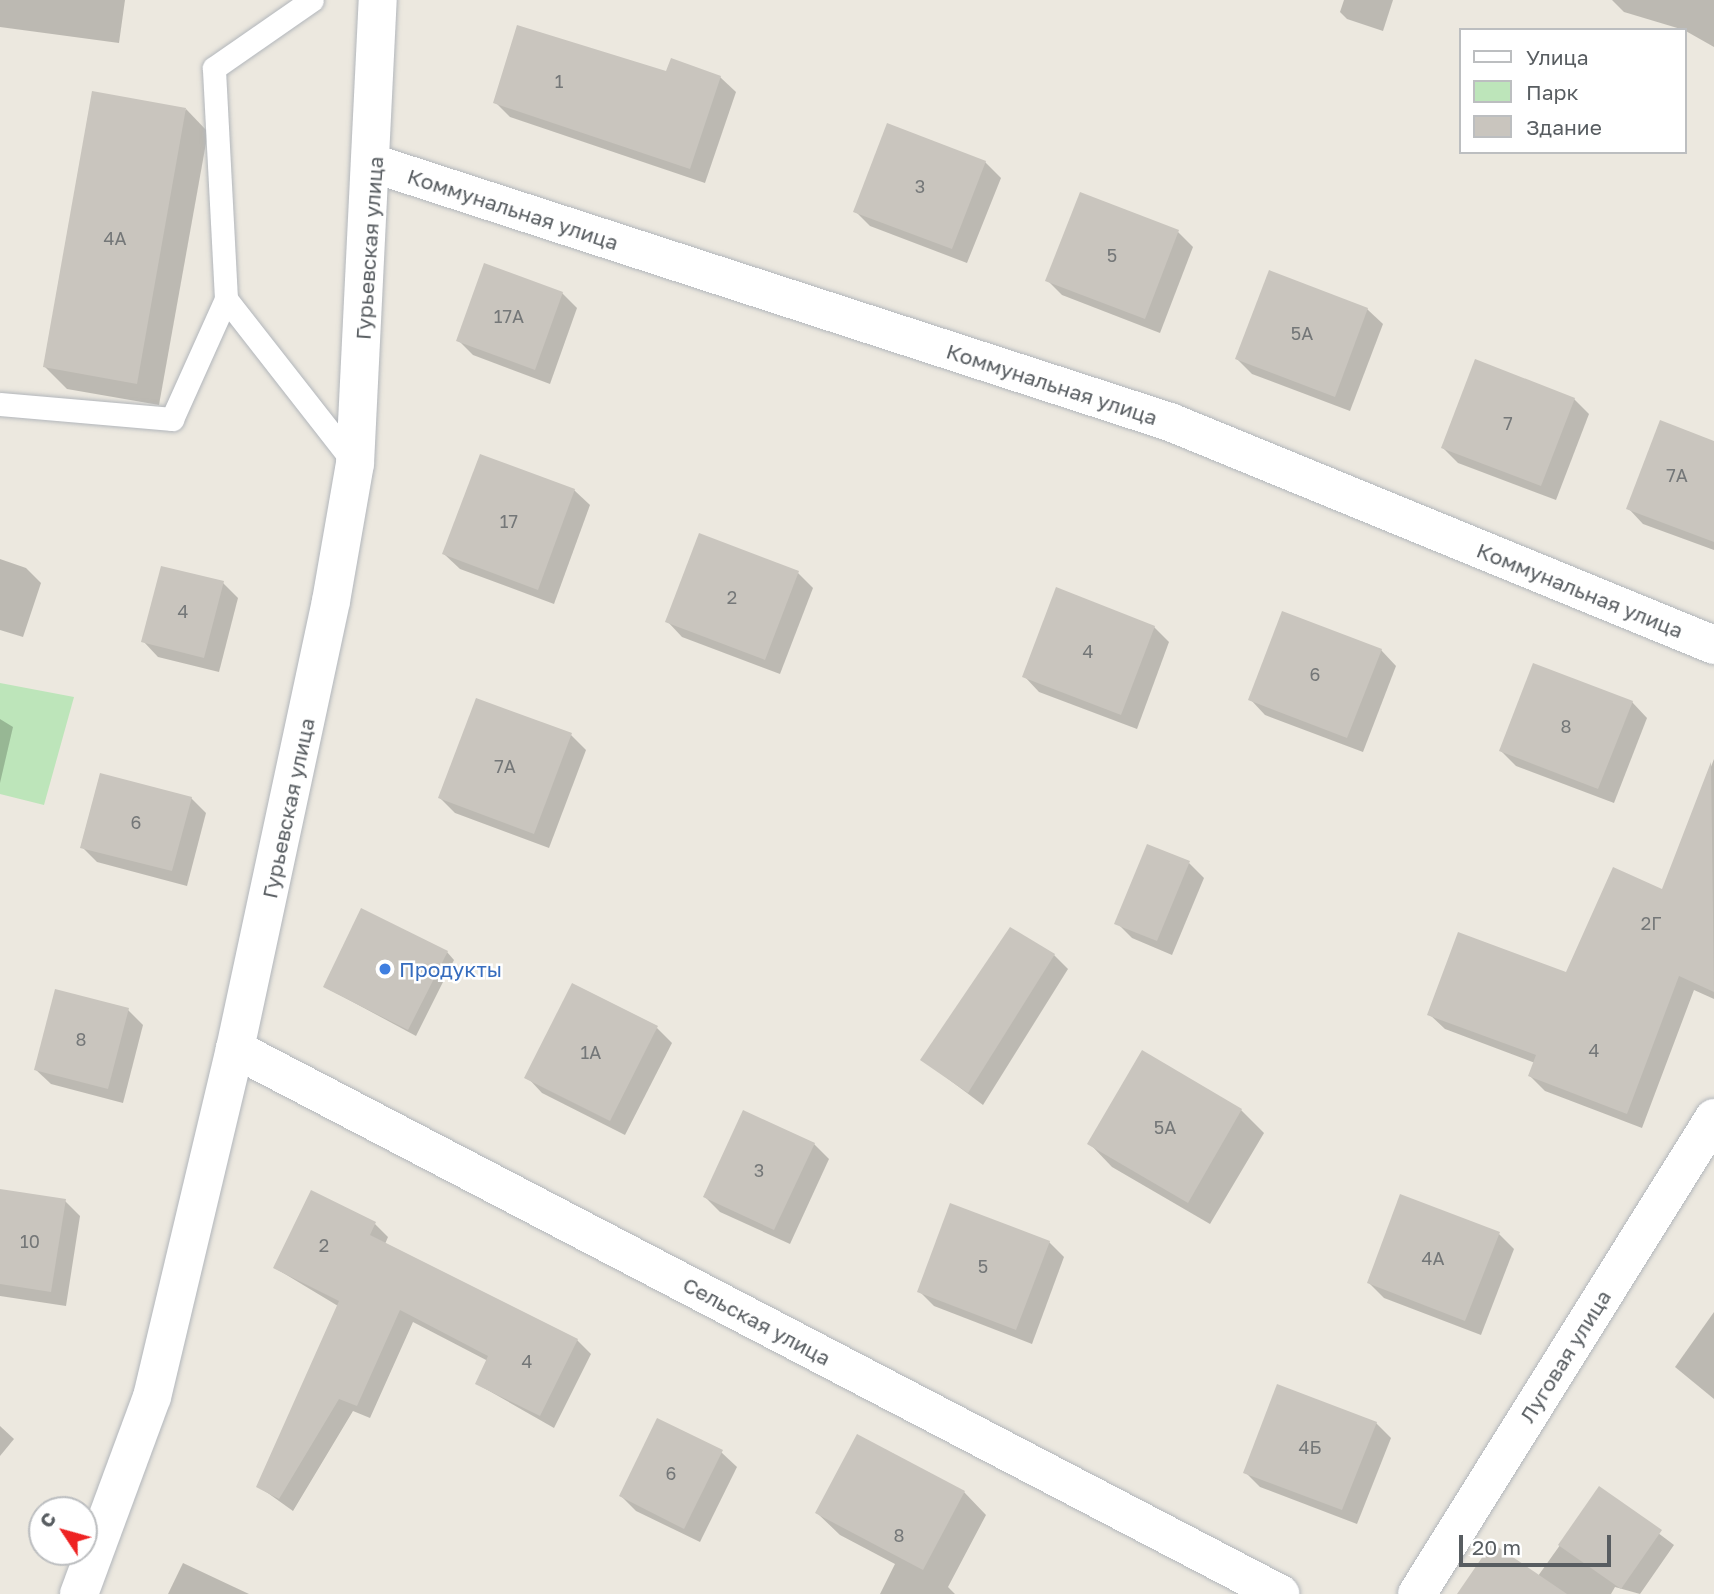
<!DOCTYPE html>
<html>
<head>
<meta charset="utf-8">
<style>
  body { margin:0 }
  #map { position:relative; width:1714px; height:1594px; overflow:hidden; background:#ece8df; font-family:"Golos Text",sans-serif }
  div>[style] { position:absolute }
  .green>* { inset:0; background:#bde5ba }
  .shadow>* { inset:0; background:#0003 }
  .building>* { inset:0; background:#c9c5be }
  .roads { filter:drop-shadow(0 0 2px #b2b6bb) drop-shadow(0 0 2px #b2b6bb) }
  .service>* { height:23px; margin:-11.5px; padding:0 11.5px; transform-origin:11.5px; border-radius:11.5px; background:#fff }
  .minor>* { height:38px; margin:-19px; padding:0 19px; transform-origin:19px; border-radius:19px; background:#fff }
  .tertiary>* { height:38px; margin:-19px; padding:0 19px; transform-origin:19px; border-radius:19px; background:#fff }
  .dots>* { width:19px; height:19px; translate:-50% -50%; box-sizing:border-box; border:4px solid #fff; border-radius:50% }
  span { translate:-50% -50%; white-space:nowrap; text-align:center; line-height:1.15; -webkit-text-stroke:5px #fff; paint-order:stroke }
  .number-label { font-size:18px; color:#747778 }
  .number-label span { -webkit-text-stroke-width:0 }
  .street-label { font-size:21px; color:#585d61 }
  .shop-label { font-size:21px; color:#366cbe }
  .left { translate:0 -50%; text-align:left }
  .legend { position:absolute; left:1459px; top:28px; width:228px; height:126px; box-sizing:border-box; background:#fff; border:2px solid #bcbec0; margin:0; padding:9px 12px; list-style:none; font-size:21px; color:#585d61 }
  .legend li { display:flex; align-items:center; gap:14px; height:35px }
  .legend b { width:35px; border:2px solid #bcbec0 }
  .north { position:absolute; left:28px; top:1496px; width:70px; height:70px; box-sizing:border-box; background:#fff; border:2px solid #bcbec0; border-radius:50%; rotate:306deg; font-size:19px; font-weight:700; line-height:28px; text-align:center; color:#585d61 }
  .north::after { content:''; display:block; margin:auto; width:24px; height:32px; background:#ee2323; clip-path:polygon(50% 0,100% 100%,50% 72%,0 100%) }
  .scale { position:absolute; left:1459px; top:1535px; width:152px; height:32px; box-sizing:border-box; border:4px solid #585d61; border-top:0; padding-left:9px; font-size:21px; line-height:24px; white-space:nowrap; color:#585d61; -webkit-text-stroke:5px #fff; paint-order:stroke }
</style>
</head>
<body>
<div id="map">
  <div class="green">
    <i style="clip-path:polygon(0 683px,74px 697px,44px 805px,0 794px)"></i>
  </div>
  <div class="shadow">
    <i style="clip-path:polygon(0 0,125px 0,119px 43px,0 27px)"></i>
    <i style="clip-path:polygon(1344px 0,1393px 0,1383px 31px,1347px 19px,1340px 12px)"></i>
    <i style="clip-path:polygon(1612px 0,1714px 0,1714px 47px,1684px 30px,1624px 12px)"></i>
    <i style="clip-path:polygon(667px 73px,720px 77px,736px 92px,705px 183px,510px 117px,495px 102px)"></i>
    <i style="clip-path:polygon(186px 109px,208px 132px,159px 405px,67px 389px,45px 367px)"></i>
    <i style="clip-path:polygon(985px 162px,1001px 178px,967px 263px,870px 226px,855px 211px)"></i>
    <i style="clip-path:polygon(1178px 232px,1193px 247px,1160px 333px,1062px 295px,1047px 280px)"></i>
    <i style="clip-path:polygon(562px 293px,577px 308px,550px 384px,473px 355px,458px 340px)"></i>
    <i style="clip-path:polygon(1367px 309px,1383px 324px,1350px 411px,1252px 374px,1237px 359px)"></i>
    <i style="clip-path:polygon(1574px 399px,1589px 414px,1556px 500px,1458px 463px,1443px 448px)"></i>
    <i style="clip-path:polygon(1714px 443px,1714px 550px,1643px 524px,1628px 508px)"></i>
    <i style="clip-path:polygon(574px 490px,590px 505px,554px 604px,460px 569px,444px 554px)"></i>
    <i style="clip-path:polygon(0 559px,26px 568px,41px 583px,23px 637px,0 630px)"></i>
    <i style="clip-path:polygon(798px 573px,813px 588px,780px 674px,682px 637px,667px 621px)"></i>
    <i style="clip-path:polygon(223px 583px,238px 598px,219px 672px,158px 657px,143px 641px)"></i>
    <i style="clip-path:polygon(1154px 627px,1169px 642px,1137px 729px,1039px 692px,1024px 676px)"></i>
    <i style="clip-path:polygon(1381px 650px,1396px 666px,1363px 752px,1265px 715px,1250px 699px)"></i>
    <i style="clip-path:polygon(1632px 702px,1647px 718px,1614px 803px,1516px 766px,1501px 751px)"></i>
    <i style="clip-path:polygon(0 719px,13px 727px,0 783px)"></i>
    <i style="clip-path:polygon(571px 735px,586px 750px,549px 848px,455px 813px,440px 798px)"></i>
    <i style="clip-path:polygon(1714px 759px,1714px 999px,1694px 990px,1642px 1128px,1545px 1091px,1530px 1076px,1535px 1063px,1445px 1029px,1429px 1014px,1567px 974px,1663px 891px)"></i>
    <i style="clip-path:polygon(191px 798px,206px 813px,187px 886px,97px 862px,82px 847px)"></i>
    <i style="clip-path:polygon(1189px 863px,1204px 878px,1172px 955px,1132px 938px,1117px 923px)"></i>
    <i style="clip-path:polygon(447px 952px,454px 960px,416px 1036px,325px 987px)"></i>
    <i style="clip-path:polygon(1054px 955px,1068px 969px,983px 1105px,923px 1060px)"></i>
    <i style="clip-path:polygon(128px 1010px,143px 1025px,123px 1103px,51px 1084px,35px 1069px)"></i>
    <i style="clip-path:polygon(657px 1028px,672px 1043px,625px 1135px,542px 1093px,527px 1077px)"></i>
    <i style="clip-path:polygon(1143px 1052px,1241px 1110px,1264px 1133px,1210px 1224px,1112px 1167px,1090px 1144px)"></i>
    <i style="clip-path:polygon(814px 1144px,829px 1159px,790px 1244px,720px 1212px,705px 1197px)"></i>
    <i style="clip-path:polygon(0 1191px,65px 1201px,80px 1216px,66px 1306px,0 1296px)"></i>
    <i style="clip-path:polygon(375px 1224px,388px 1237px,385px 1244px,577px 1340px,591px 1354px,554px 1428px,477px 1384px,488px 1361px,413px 1322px,370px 1418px,353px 1411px,293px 1511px,258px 1486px,338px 1306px,275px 1268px)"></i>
    <i style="clip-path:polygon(1499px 1234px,1514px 1249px,1481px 1335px,1384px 1298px,1369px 1283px)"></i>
    <i style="clip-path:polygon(1049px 1242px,1064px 1257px,1032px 1344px,934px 1306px,919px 1291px)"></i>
    <i style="clip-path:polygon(1714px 1312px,1714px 1399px,1675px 1367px)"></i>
    <i style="clip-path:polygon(1376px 1423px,1391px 1438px,1357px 1524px,1260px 1487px,1245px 1472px)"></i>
    <i style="clip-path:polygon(0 1426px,14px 1439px,0 1456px)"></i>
    <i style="clip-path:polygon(721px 1452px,737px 1467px,700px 1542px,636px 1511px,621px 1496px)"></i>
    <i style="clip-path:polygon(1600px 1489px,1674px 1545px,1640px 1594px,1615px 1587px,1611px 1594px,1459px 1594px,1538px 1576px)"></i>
    <i style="clip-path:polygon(964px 1492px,986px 1515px,948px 1587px,955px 1594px,880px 1594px,895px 1564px,840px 1535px,817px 1513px)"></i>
    <i style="clip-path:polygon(183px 1563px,249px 1594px,168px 1594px)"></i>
  </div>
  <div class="building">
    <i style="clip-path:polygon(517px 25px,666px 71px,671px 58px,721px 76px,690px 169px,493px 103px)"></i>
    <i style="clip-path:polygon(92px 91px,186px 108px,137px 384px,43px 367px)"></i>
    <i style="clip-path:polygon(887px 123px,986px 161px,952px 249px,853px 212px)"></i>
    <i style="clip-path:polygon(1080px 192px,1179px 230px,1145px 319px,1045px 281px)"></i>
    <i style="clip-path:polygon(484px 263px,563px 292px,535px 370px,456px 341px)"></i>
    <i style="clip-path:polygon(1269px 270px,1368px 308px,1335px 397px,1235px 359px)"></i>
    <i style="clip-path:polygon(1475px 359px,1575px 398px,1541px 486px,1441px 448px)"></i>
    <i style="clip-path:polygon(1660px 420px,1714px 441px,1714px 542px,1626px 509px)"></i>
    <i style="clip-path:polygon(480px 454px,575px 489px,538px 590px,442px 554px)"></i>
    <i style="clip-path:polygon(699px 533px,799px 571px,765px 660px,665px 622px)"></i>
    <i style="clip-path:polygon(161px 566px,224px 581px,204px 658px,141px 642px)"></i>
    <i style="clip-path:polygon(1056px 587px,1155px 626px,1121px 715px,1022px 677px)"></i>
    <i style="clip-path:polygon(1282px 611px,1382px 649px,1347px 738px,1248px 700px)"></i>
    <i style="clip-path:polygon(1533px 663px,1633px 701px,1598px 789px,1499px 751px)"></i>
    <i style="clip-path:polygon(476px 698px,572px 733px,534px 834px,438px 798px)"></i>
    <i style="clip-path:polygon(1711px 762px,1714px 992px,1679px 976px,1627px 1114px,1528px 1076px,1536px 1055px,1427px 1015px,1458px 932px,1566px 972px,1613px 867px,1662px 889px)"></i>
    <i style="clip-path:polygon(100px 773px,192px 797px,172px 871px,80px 848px)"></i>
    <i style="clip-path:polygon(1147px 844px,1190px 861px,1157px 941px,1114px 924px)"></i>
    <i style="clip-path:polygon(361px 908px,448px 951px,408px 1030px,323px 987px)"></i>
    <i style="clip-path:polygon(1010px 927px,1055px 954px,968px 1093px,920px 1060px)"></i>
    <i style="clip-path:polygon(572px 983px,658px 1026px,610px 1121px,524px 1078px)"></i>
    <i style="clip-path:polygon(55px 989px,129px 1008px,108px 1089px,34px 1070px)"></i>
    <i style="clip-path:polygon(1142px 1050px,1242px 1109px,1188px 1203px,1087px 1144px)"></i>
    <i style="clip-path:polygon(743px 1110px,815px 1143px,774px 1230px,703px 1197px)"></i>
    <i style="clip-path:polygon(0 1189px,66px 1199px,51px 1292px,0 1284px)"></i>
    <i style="clip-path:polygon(311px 1190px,376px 1222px,370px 1235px,578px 1339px,540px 1416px,475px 1384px,488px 1356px,400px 1310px,357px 1406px,339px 1399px,279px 1499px,256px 1487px,339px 1301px,273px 1268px)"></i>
    <i style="clip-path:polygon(1400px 1194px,1500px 1232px,1465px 1321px,1367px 1283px)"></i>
    <i style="clip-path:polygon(950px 1203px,1050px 1241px,1016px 1330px,917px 1292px)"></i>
    <i style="clip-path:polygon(1277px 1384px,1377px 1422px,1342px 1510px,1243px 1473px)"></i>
    <i style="clip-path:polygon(657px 1418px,723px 1450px,684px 1529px,619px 1496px)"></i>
    <i style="clip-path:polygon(857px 1434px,965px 1491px,923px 1570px,815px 1513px)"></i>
    <i style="clip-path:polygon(1599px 1486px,1662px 1530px,1621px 1589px,1558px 1545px)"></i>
    <i style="clip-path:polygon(1492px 1543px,1567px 1594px,1457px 1594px)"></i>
  </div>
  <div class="roads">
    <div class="service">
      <i style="left:226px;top:299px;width:231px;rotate:-93deg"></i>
      <i style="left:214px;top:68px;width:119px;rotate:-34.8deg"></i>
      <i style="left:0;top:404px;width:173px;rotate:5deg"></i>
      <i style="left:172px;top:419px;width:132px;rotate:-65.8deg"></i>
      <i style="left:226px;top:299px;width:209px;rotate:52deg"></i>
    </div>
    <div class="minor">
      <i style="left:375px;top:164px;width:836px;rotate:17.98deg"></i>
      <i style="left:1170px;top:422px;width:588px;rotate:22.29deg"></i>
      <i style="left:235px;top:1049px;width:1179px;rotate:27.54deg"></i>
      <i style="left:1417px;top:1594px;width:561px;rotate:-58.04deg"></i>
    </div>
    <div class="tertiary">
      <i style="left:79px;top:1594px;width:210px;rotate:-69.7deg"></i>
      <i style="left:152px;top:1397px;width:358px;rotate:-76.6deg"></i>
      <i style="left:235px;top:1049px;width:458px;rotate:-77.9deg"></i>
      <i style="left:331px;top:601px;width:139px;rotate:-80.1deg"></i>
      <i style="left:355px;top:464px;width:465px;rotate:-87.2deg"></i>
    </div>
  </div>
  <div class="dots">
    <i style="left:385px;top:969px;background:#3f7fe0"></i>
  </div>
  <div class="number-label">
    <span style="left:559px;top:81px">1</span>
    <span style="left:920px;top:186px">3</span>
    <span style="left:115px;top:238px">4А</span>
    <span style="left:1112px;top:255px">5</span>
    <span style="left:509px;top:316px">17А</span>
    <span style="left:1302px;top:333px">5А</span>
    <span style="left:1508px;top:423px">7</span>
    <span style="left:1677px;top:475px">7А</span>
    <span style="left:509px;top:521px">17</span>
    <span style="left:732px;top:597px">2</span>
    <span style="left:183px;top:611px">4</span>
    <span style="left:1088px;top:651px">4</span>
    <span style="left:1315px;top:674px">6</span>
    <span style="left:1566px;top:726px">8</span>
    <span style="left:505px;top:766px">7А</span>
    <span style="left:136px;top:822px">6</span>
    <span style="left:1651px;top:923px">2Г</span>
    <span style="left:81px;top:1039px">8</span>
    <span style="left:1594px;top:1050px">4</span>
    <span style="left:591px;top:1052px">1А</span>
    <span style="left:1165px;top:1127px">5А</span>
    <span style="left:759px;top:1170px">3</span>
    <span style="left:30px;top:1241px">10</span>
    <span style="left:324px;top:1245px">2</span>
    <span style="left:1433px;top:1258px">4А</span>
    <span style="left:983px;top:1266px">5</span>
    <span style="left:527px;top:1361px">4</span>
    <span style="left:1310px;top:1447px">4Б</span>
    <span style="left:671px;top:1473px">6</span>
    <span style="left:899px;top:1535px">8</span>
  </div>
  <div class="street-label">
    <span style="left:513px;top:209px;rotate:18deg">Коммунальная улица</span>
    <span style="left:369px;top:248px;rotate:-86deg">Гурьевская улица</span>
    <span style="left:1052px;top:384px;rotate:18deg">Коммунальная улица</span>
    <span style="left:1580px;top:590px;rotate:22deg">Коммунальная улица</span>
    <span style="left:288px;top:808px;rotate:-78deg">Гурьевская улица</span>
    <span style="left:757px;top:1321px;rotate:28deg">Сельская улица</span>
    <span style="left:1565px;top:1356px;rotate:-58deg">Луговая улица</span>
  </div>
  <div class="shop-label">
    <span class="left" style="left:399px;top:969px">Продукты</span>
  </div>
  <ul class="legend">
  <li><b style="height:9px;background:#fff"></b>Улица</li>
  <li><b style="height:19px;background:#bde5ba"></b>Парк</li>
  <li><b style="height:19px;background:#c9c5be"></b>Здание</li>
  </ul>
  <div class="north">С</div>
  <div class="scale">20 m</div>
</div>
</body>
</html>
